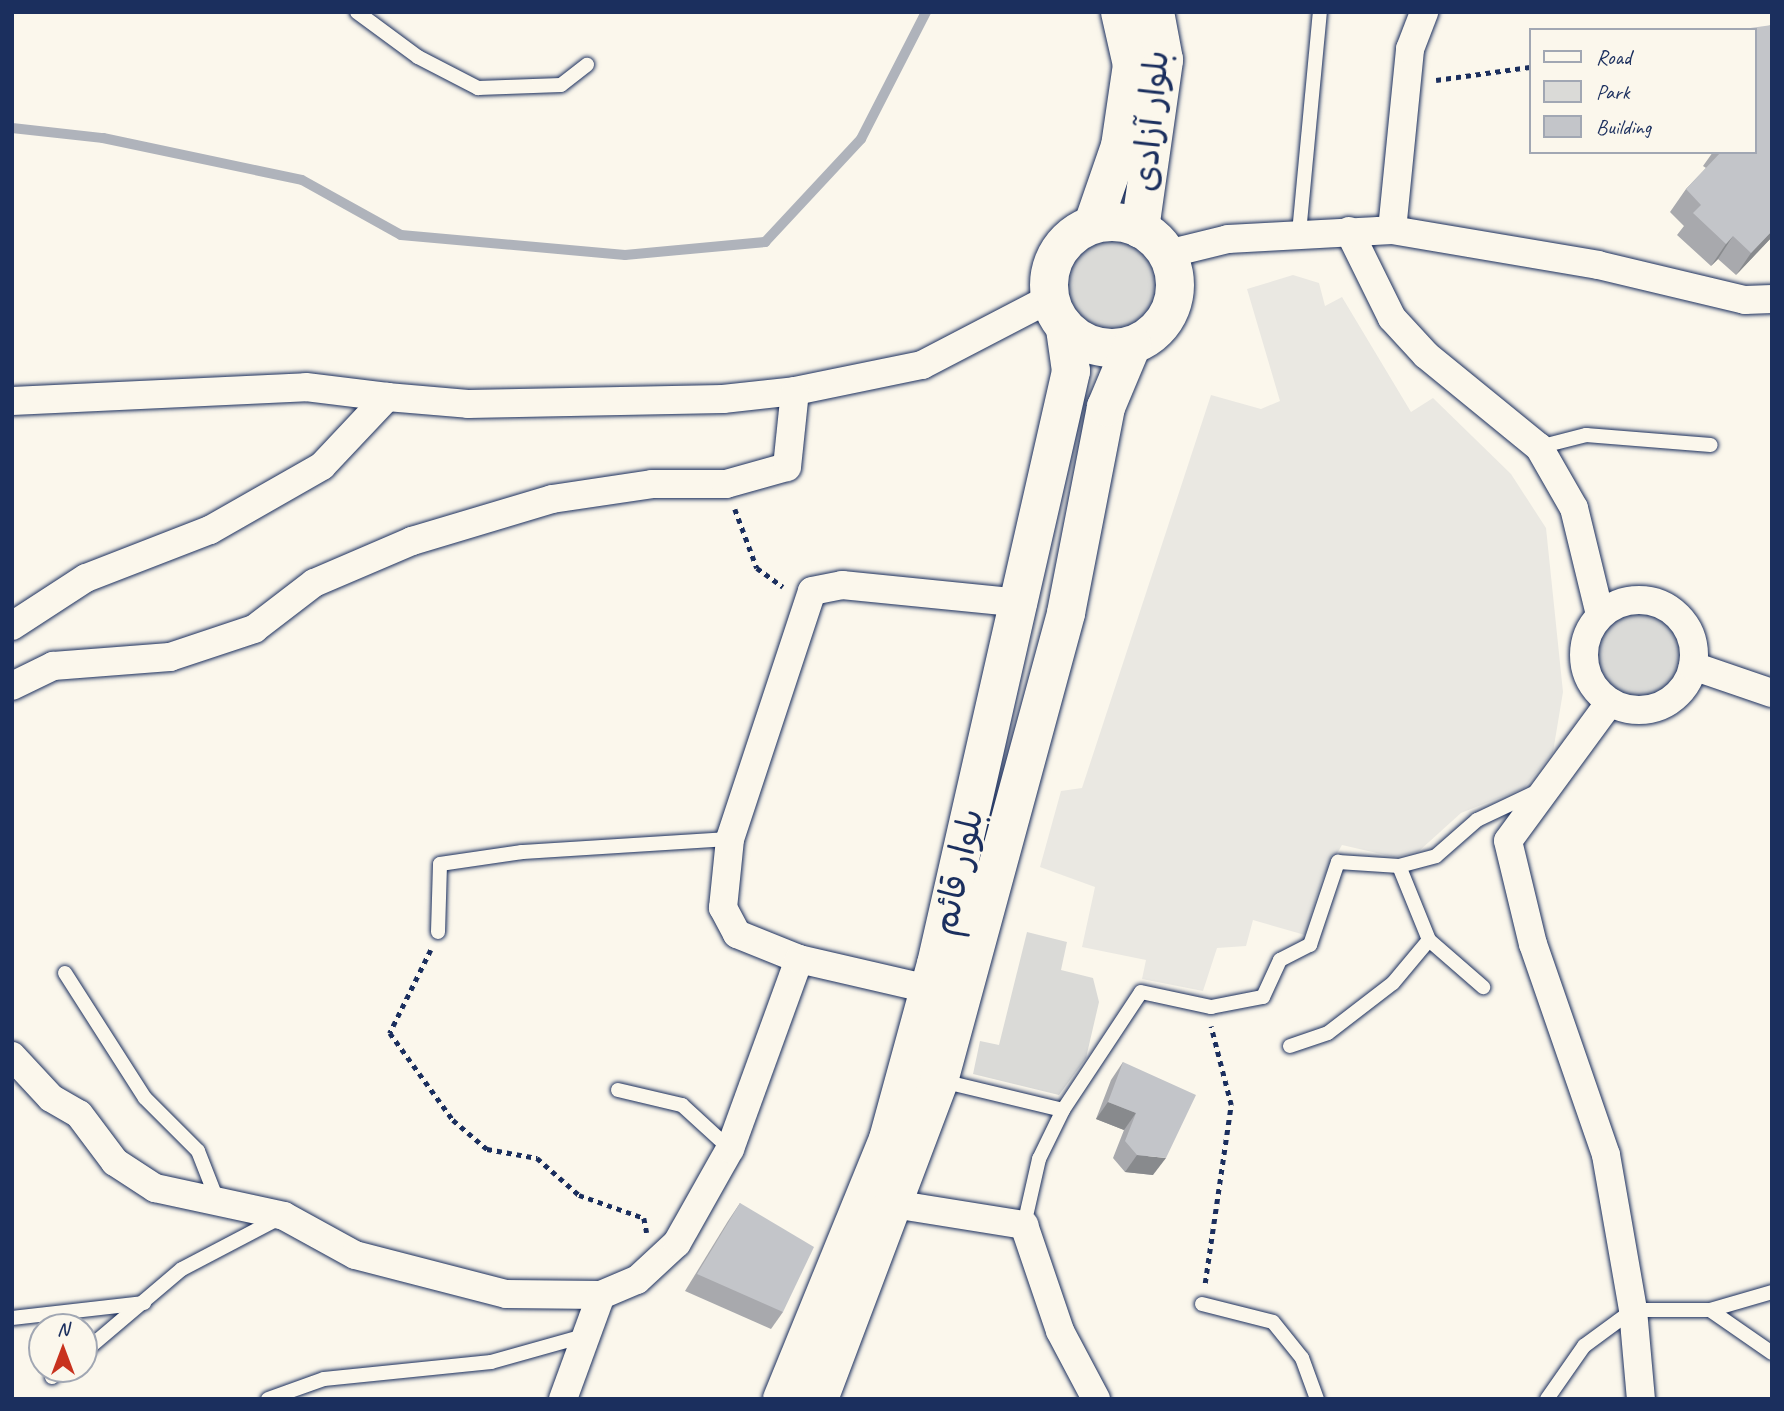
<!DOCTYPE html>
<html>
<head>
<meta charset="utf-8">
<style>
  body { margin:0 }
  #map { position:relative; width:1784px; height:1411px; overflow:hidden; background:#fbf7ec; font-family:Caveat,"Playpen Sans Arabic",sans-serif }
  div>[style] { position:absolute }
  .built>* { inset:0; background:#eae8e2 }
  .green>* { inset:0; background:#dadad7 }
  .round { border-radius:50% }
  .stream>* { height:10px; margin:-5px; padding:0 5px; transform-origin:5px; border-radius:5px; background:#afb3bb }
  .path>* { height:4.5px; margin-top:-2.25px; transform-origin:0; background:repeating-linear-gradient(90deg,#1b2f5e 0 5px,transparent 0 10px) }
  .roads { filter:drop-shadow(0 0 2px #1b2f5e) drop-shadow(0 0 2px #1b2f5e) }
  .lane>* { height:14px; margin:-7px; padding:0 7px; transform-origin:7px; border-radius:7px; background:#fbf7ec }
  .street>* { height:28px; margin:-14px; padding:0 14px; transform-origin:14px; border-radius:14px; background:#fbf7ec }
  .street>.ring { margin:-14px; padding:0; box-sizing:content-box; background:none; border:28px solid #fbf7ec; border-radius:50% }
  .primary>* { height:38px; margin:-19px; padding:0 19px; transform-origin:19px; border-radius:19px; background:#fbf7ec }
  .primary>.ring { margin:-19px; padding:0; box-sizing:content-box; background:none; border:38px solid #fbf7ec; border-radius:50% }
  .wall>* { inset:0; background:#a8a9ad }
  .shaded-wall>* { inset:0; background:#888a8d }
  .building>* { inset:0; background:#c3c5c9 }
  span { translate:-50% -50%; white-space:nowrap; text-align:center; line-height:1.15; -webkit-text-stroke:5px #fbf7ec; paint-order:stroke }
  .street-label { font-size:35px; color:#1b2f5e }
  .frame { position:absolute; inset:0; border:14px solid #1b2f5e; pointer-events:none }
  .legend { position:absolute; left:1529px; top:28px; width:228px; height:126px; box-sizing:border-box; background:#fbf7ec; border:2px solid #a1a7b3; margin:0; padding:9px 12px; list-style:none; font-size:21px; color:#1b2f5e }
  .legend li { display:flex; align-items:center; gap:14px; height:35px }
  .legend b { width:35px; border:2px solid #a1a7b3 }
  .north { position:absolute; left:28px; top:1313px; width:70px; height:70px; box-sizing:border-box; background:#fbf7ec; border:2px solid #a1a7b3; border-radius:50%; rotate:0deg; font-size:19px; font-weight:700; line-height:28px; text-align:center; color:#1b2f5e }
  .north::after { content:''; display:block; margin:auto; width:24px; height:32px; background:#c8321e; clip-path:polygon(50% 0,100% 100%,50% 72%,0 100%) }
</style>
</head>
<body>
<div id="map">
  <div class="built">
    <i style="clip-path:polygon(1293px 275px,1319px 283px,1325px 306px,1342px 297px,1411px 412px,1433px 398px,1511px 474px,1546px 528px,1563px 692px,1553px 752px,1524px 788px,1461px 813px,1419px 851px,1394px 857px,1342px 845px,1321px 881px,1305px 935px,1253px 920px,1246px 946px,1217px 948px,1203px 991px,1142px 979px,1146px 960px,1082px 947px,1095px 887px,1040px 867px,1061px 791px,1082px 788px,1211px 395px,1261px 409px,1280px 401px,1247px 289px)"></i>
  </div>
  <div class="green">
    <i class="round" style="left:1059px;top:235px;width:102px;height:102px"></i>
    <i class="round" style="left:1598px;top:612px;width:86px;height:86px"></i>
    <i style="clip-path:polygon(1027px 932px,1067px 942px,1061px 970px,1093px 978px,1099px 1002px,1086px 1058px,1059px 1095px,973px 1074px,980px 1041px,999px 1045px)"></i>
  </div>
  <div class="stream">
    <i style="left:12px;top:128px;width:92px;rotate:6.3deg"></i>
    <i style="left:103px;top:138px;width:203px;rotate:11.9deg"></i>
    <i style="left:302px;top:180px;width:113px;rotate:29.1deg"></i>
    <i style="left:401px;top:235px;width:225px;rotate:5.1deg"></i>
    <i style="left:625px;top:255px;width:141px;rotate:-5.3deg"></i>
    <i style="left:765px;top:242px;width:141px;rotate:-47deg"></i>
    <i style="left:861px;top:139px;width:143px;rotate:-62.9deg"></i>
  </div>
  <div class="path">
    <i style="left:1436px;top:80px;width:95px;rotate:-7.9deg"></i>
    <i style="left:735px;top:509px;width:63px;rotate:69.6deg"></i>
    <i style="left:757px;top:568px;width:32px;rotate:36deg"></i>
    <i style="left:431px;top:950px;width:93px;rotate:116.3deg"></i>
    <i style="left:390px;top:1033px;width:107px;rotate:54.1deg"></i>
    <i style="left:453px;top:1120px;width:45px;rotate:40.5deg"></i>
    <i style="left:487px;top:1149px;width:51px;rotate:10.2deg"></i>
    <i style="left:537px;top:1158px;width:56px;rotate:41.4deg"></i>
    <i style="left:579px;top:1195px;width:69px;rotate:19.5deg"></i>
    <i style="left:644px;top:1218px;width:15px;rotate:79deg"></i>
    <i style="left:1205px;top:1283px;width:180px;rotate:-81.7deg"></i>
    <i style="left:1231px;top:1105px;width:81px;rotate:-104.4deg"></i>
  </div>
  <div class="roads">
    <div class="lane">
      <i style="left:357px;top:12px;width:76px;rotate:36.4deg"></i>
      <i style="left:418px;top:57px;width:68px;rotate:27.3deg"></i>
      <i style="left:478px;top:88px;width:83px;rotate:-2.1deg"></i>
      <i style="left:561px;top:85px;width:33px;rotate:-38deg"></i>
      <i style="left:1299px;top:233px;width:222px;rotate:-84.6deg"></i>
      <i style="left:1539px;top:447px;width:49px;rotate:-14.3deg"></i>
      <i style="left:1586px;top:435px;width:125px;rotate:4.6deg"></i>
      <i style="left:1399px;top:866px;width:80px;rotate:67.9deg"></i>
      <i style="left:1429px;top:940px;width:72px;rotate:41deg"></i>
      <i style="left:438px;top:932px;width:68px;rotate:-88.3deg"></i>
      <i style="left:440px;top:864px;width:83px;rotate:-8.3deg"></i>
      <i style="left:522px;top:852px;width:208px;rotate:-3.6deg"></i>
      <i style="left:65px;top:973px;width:148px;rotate:57.4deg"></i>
      <i style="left:145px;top:1098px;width:75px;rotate:45deg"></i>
      <i style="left:198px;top:1151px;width:55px;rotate:68.6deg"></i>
      <i style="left:1290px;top:1046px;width:40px;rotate:-18.9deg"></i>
      <i style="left:1328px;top:1033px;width:82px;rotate:-37.6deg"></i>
      <i style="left:1393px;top:983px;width:56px;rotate:-50.1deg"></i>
      <i style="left:942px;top:1081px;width:124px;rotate:13.5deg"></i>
      <i style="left:1063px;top:1110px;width:141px;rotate:-56.5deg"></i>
      <i style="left:1141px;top:992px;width:72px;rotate:12.1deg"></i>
      <i style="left:1211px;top:1007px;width:53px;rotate:-10.9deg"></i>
      <i style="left:1263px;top:997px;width:41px;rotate:-65.3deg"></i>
      <i style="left:1280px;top:960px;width:34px;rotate:-27deg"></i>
      <i style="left:1310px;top:945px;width:88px;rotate:-71.4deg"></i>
      <i style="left:1338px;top:862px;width:61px;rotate:3.8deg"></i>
      <i style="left:1399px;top:866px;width:38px;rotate:-15deg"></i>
      <i style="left:1436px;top:856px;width:55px;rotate:-41.3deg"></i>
      <i style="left:1477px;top:820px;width:68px;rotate:-25.4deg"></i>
      <i style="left:618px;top:1090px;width:66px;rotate:13.2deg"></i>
      <i style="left:682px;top:1105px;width:65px;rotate:42.5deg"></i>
      <i style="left:1024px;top:1225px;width:68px;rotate:-77.2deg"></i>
      <i style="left:1039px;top:1159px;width:55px;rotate:-63.9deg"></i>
      <i style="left:1202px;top:1304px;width:73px;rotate:14.2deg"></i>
      <i style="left:1273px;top:1322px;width:46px;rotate:51.1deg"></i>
      <i style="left:1302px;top:1358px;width:44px;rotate:69.9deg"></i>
      <i style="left:1710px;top:1310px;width:65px;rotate:-16.2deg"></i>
      <i style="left:12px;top:1318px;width:133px;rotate:-6.5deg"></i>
      <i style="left:84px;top:1352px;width:128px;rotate:-40.3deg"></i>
      <i style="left:182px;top:1269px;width:112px;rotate:-27.7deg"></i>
      <i style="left:52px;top:1377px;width:13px;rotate:-39deg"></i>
      <i style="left:268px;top:1399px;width:59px;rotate:-19.7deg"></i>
      <i style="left:324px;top:1379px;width:168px;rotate:-5.8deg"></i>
      <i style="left:491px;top:1362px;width:100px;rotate:-15.7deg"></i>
      <i style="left:1547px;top:1399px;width:65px;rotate:-55.1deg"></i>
      <i style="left:1584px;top:1346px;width:61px;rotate:-36.3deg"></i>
      <i style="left:1633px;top:1310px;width:77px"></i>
      <i style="left:1710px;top:1310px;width:75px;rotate:34.7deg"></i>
    </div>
    <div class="street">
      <i style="left:1392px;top:230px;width:182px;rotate:-84.3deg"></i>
      <i style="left:1410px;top:49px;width:40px;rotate:-69deg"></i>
      <i style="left:1349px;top:231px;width:97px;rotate:63.7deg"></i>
      <i style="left:1392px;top:318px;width:50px;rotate:47.4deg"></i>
      <i style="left:1426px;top:355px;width:146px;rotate:39.2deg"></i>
      <i style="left:1539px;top:447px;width:70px;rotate:60.2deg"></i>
      <i style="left:1574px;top:508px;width:110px;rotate:76.3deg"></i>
      <i style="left:1167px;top:254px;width:63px;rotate:-13.8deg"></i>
      <i style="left:1228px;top:239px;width:164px;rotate:-3.1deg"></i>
      <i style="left:1392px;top:230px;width:209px;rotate:9.6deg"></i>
      <i style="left:1598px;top:265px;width:151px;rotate:13.4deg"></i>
      <i style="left:1745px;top:300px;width:27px;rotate:-2deg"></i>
      <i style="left:12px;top:401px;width:294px;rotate:-2.7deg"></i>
      <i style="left:306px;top:387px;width:82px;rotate:7deg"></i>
      <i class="ring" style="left:1584px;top:600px;width:82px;height:82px"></i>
      <i style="left:12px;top:626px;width:88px;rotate:-33deg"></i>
      <i style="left:86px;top:578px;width:133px;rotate:-21.2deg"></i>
      <i style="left:210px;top:530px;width:129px;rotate:-29.7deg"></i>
      <i style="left:322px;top:466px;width:95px;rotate:-46.7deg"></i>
      <i style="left:387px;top:397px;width:81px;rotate:4.9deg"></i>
      <i style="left:468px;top:404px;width:255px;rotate:-1.1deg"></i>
      <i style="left:723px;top:399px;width:72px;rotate:-6.3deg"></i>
      <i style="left:795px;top:391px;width:130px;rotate:-11.6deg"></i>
      <i style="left:922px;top:365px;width:143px;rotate:-27.5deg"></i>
      <i style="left:1693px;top:666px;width:83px;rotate:18.9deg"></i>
      <i style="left:12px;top:686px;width:46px;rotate:-26deg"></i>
      <i style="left:53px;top:666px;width:117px;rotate:-4.4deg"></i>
      <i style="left:170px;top:657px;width:89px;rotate:-18.4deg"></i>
      <i style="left:254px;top:629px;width:76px;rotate:-37.5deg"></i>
      <i style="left:314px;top:583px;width:107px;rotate:-23.2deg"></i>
      <i style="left:412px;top:541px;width:146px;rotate:-16.7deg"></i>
      <i style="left:552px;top:499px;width:101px;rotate:-8.5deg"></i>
      <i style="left:652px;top:484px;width:74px"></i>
      <i style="left:726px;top:484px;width:63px;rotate:-15.6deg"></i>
      <i style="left:787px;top:467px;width:76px;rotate:-84deg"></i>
      <i style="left:1610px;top:702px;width:172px;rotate:126.3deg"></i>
      <i style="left:1508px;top:841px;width:106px;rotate:76.4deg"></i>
      <i style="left:1533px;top:944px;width:223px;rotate:70.9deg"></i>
      <i style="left:1606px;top:1155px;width:157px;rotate:80.1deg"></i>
      <i style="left:1633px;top:1310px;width:89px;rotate:84.9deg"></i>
      <i style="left:799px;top:959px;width:67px;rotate:-158deg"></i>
      <i style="left:737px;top:934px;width:30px;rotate:-118deg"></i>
      <i style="left:723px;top:908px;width:69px;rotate:-84.2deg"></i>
      <i style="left:730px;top:839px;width:261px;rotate:-71.7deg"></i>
      <i style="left:812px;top:591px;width:31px;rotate:-11deg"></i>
      <i style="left:842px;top:585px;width:182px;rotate:5.7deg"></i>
      <i style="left:12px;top:1056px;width:57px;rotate:47.1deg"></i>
      <i style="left:51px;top:1098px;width:32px;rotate:30deg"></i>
      <i style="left:79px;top:1114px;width:60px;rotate:53.1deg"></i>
      <i style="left:115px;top:1162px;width:48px;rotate:33deg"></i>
      <i style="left:155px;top:1188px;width:132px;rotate:12.2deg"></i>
      <i style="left:284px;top:1216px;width:81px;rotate:28.8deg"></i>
      <i style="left:355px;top:1255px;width:156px;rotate:14.5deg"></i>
      <i style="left:506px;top:1294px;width:95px;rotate:0.6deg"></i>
      <i style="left:893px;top:1204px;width:133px;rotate:9.1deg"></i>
      <i style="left:1024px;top:1225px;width:112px;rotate:71.2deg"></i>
      <i style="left:1060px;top:1331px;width:77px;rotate:62.1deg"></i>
      <i style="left:563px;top:1399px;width:111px;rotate:-69.9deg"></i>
      <i style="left:601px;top:1295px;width:39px;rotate:-23deg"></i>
      <i style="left:637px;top:1280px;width:54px;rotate:-42.8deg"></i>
      <i style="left:677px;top:1243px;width:108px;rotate:-60.6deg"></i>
      <i style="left:730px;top:1149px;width:202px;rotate:-70deg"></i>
      <i style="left:799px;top:959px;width:133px;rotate:13deg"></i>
    </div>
    <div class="primary">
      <i class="ring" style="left:1049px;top:222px;width:88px;height:88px"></i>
      <i style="left:1093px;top:224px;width:83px;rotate:-70.9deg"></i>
      <i style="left:1120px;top:146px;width:82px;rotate:-81.6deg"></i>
      <i style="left:1132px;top:65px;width:54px;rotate:-102.8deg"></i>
      <i style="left:1140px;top:229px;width:171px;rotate:-81.9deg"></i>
      <i style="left:1164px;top:60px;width:49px;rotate:-100.6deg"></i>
      <i style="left:782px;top:1399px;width:281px;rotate:-67.8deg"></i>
      <i style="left:888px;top:1139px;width:181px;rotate:-74.7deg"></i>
      <i style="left:936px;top:964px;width:608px;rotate:-77.17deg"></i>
      <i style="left:1071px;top:371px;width:42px;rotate:-98.1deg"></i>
      <i style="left:819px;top:1399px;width:340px;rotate:-69.3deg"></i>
      <i style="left:939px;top:1081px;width:485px;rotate:-74.8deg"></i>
      <i style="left:1066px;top:613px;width:210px;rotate:-79deg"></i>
      <i style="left:1106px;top:407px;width:67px;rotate:-67.2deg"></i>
    </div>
  </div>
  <div class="wall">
    <i style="clip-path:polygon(1772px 25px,1772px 237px,1736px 275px,1718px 259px,1711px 266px,1677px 235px,1684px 226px,1670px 212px,1686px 189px,1706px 168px,1703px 166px,1713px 152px,1754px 152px,1754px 30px)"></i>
    <i style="clip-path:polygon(1123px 1062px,1153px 1175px,1125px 1172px,1113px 1158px,1124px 1130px,1096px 1119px,1111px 1080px)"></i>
    <i style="clip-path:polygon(740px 1203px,783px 1312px,771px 1329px,685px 1291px,728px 1221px)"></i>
  </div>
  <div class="shaded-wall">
    <i style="clip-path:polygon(1772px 231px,1772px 237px,1736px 275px,1751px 253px)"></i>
    <i style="clip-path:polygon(1733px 236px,1718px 259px,1711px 266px,1726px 244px)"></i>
    <i style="clip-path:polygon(1108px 1102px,1136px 1113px,1124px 1130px,1096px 1119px)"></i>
    <i style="clip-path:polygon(1137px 1155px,1166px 1158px,1153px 1175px,1125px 1172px)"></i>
  </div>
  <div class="building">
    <i style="clip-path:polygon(1772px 25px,1772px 231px,1751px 253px,1733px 236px,1726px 244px,1693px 213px,1701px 205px,1686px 189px,1721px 152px,1754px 152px,1754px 105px,1755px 104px,1754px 99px,1754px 30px,1736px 30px)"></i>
    <i style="clip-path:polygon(1123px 1062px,1196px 1095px,1166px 1158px,1137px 1155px,1125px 1141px,1136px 1113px,1108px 1102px)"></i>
    <i style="clip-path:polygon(740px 1203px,814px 1247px,783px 1312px,697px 1274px)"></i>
  </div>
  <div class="street-label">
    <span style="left:1151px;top:121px;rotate:-85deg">بلوار آزادی</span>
    <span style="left:958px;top:872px;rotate:-77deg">بلوار قائم</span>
  </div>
  <div class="frame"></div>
  <ul class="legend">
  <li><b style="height:9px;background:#fbf7ec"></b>Road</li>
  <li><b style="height:19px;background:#dadad7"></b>Park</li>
  <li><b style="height:19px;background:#c3c5c9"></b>Building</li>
  </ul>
  <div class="north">N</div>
</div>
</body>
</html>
